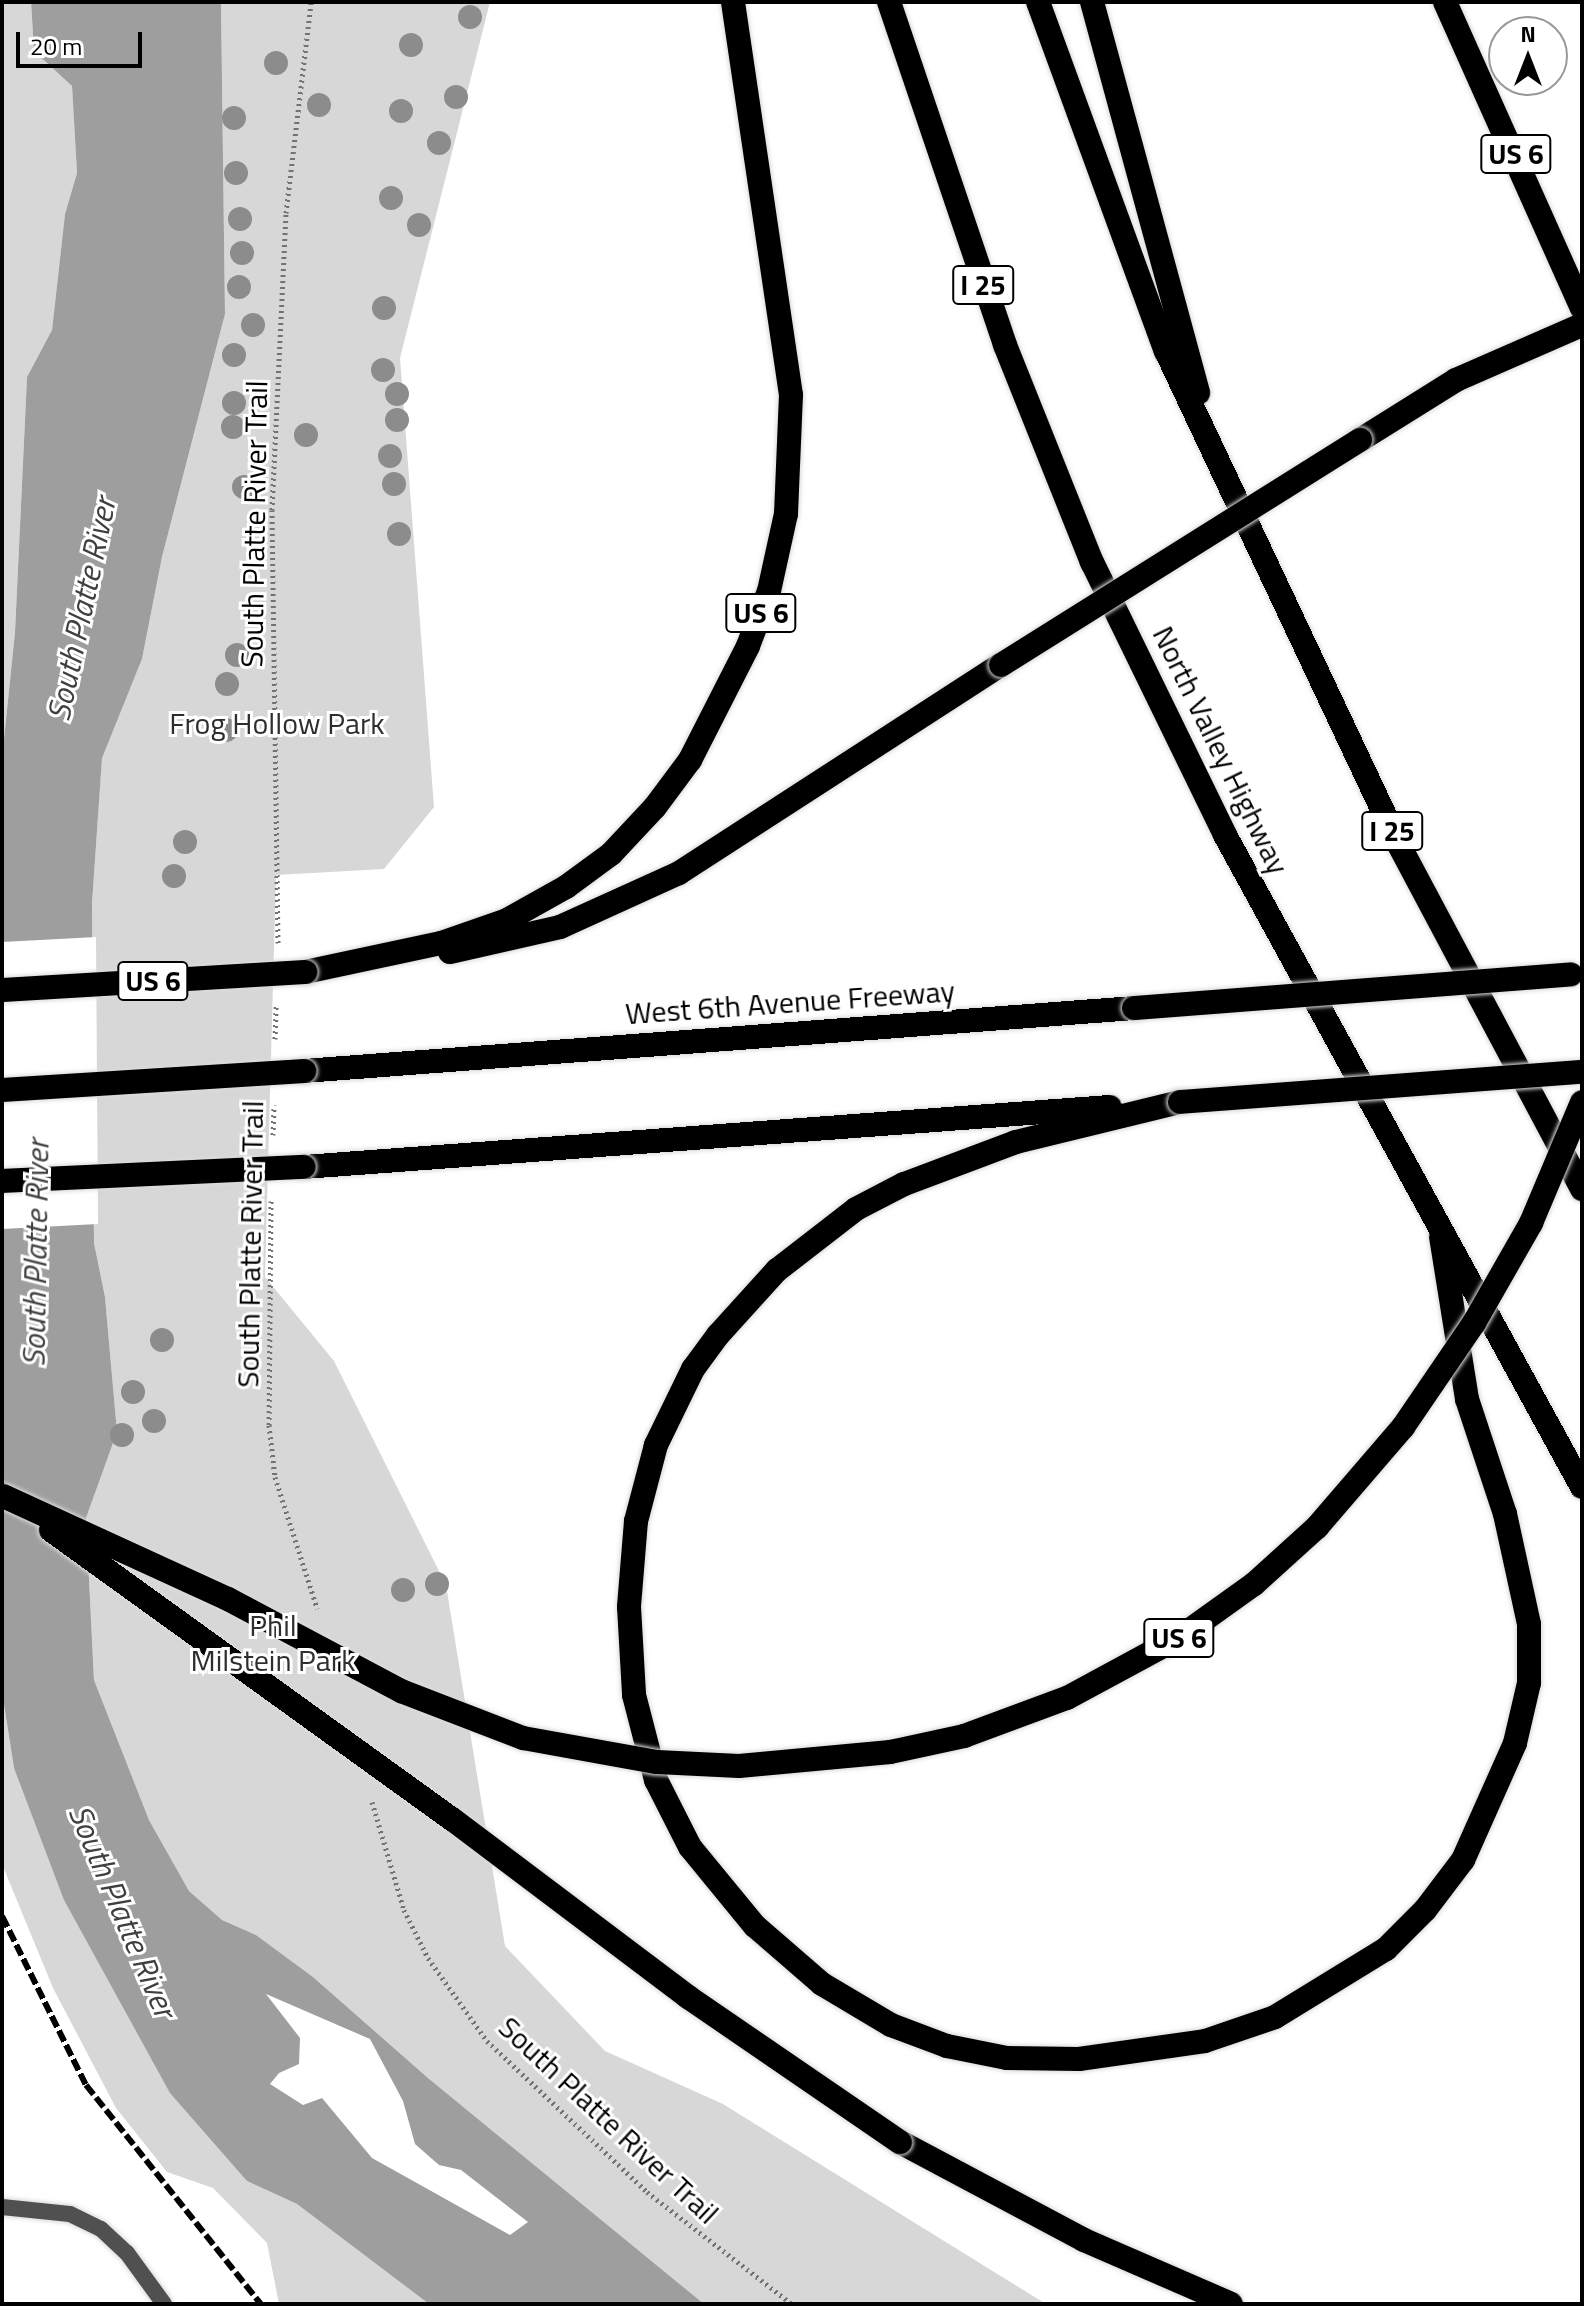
<!DOCTYPE html>
<html>
<head>
<meta charset="utf-8">
<style>
  body { margin:0 }
  #map { position:relative; width:1584px; height:2306px; overflow:hidden; background:#fff; font-family:"Titillium Web",sans-serif }
  div>[style] { position:absolute }
  .green>* { inset:0; background:#d7d7d7 }
  .water>* { inset:0; background:#9e9e9e }
  .pier>* { inset:0; background:#fff }
  .path>* { height:5px; margin-top:-2.5px; transform-origin:0; background:repeating-linear-gradient(90deg,#727272 0 2px,transparent 0 6px) }
  .roads { filter:drop-shadow(0 0 2px #dbdbdb) drop-shadow(0 0 2px #dbdbdb) }
  .street>* { height:16px; margin:-8px; padding:0 8px; transform-origin:8px; border-radius:8px; background:#505050 }
  .highway>* { height:24px; margin:-12px; padding:0 12px; transform-origin:12px; border-radius:12px; background:#000 }
  .rail>* { height:6px; margin-top:-3px; transform-origin:0; background:repeating-linear-gradient(90deg,#000 0 12px,transparent 0 16px) }
  .bridges { filter:drop-shadow(0 0 2px #dbdbdb) drop-shadow(0 0 2px #dbdbdb) }
  .highway-bridge>* { height:24px; margin:-12px; padding:0 12px; transform-origin:12px; border-radius:12px; background:#000 }
  .trees>* { width:24px; height:24px; margin:-12px; border-radius:50%; background:#8c8c8c }
  span { translate:-50% -50%; white-space:nowrap; text-align:center; line-height:1.15; -webkit-text-stroke:6px #fff; paint-order:stroke }
  .shield-label span { padding:2px 6px; background:#fff; border:2px solid; border-radius:6px; -webkit-text-stroke-width:0 }
  .shield-label { font-size:28px; color:#000; font-weight:700 }
  .street-label { font-size:30px; color:#000 }
  .park-label { font-size:30px; color:#2e2e2e }
  .water-label { font-size:32px; color:#3f3f3f; font-style:italic }
  .frame { position:absolute; inset:0; border:4px solid #000; pointer-events:none }
  .north { position:absolute; left:1488px; top:16px; width:80px; height:80px; box-sizing:border-box; background:#fff; border:2px solid #999; border-radius:50%; rotate:0deg; font-size:22px; font-weight:700; line-height:32px; text-align:center; color:#000 }
  .north::after { content:''; display:block; margin:auto; width:28px; height:36px; background:#000; clip-path:polygon(50% 0,100% 100%,50% 72%,0 100%) }
  .scale { position:absolute; left:16px; top:32px; width:126px; height:36px; box-sizing:border-box; border:4px solid #000; border-top:0; padding-left:10px; font-size:24px; line-height:28px; white-space:nowrap; color:#000; -webkit-text-stroke:6px #fff; paint-order:stroke }
</style>
</head>
<body>
<div id="map">
  <div class="green">
    <i style="clip-path:polygon(2px 2px,31px 2px,34px 51px,72px 86px,77px 173px,65px 214px,52px 330px,27px 377px,15px 632px,2px 758px)"></i>
    <i style="clip-path:polygon(221px 2px,490px 2px,400px 358px,434px 807px,384px 869px,276px 875px,265px 1277px,334px 1361px,446px 1585px,505px 1946px,605px 2051px,723px 2104px,1046px 2304px,704px 2304px,428px 2078px,313px 1977px,256px 1935px,222px 1920px,189px 1891px,149px 1820px,94px 1680px,86px 1518px,117px 1432px,105px 1297px,94px 1243px,92px 904px,102px 757px,142px 659px,162px 557px,225px 314px)"></i>
    <i style="clip-path:polygon(2px 1692px,14px 1768px,247px 2181px,297px 2204px,429px 2304px,279px 2304px,267px 2243px,213px 2188px,167px 2172px,116px 2108px,53px 1988px,2px 1864px)"></i>
  </div>
  <div class="water">
    <i style="clip-path:polygon(evenodd,31px 2px,221px 2px,225px 314px,162px 557px,142px 659px,102px 758px,92px 904px,94px 1243px,105px 1297px,117px 1432px,86px 1518px,94px 1680px,149px 1820px,189px 1891px,222px 1920px,256px 1935px,313px 1977px,428px 2078px,704px 2304px,429px 2304px,297px 2204px,247px 2181px,170px 2093px,64px 1900px,14px 1768px,2px 1692px,2px 758px,15px 632px,27px 377px,52px 330px,65px 214px,77px 173px,72px 86px,34px 51px,31px 2px,266px 1994px,370px 2039px,403px 2101px,415px 2144px,439px 2165px,461px 2170px,528px 2222px,510px 2235px,372px 2158px,322px 2098px,303px 2105px,270px 2084px,279px 2073px,299px 2064px,300px 2038px,266px 1994px)"></i>
  </div>
  <div class="pier">
    <i style="clip-path:polygon(96px 937px,98px 1224px,2px 1229px,2px 942px)"></i>
  </div>
  <div class="path">
    <i style="left:278px;top:943px;width:433px;rotate:-90.8deg"></i>
    <i style="left:272px;top:510px;width:297px;rotate:-87.3deg"></i>
    <i style="left:286px;top:213px;width:212px;rotate:-83.2deg"></i>
    <i style="left:275px;top:1039px;width:34px;rotate:-88deg"></i>
    <i style="left:273px;top:1135px;width:30px;rotate:-88deg"></i>
    <i style="left:271px;top:1201px;width:224px;rotate:90.5deg"></i>
    <i style="left:269px;top:1425px;width:52px;rotate:83.4deg"></i>
    <i style="left:275px;top:1477px;width:138px;rotate:72.2deg"></i>
    <i style="left:372px;top:1802px;width:113px;rotate:73.5deg"></i>
    <i style="left:404px;top:1910px;width:54px;rotate:63.4deg"></i>
    <i style="left:428px;top:1958px;width:102px;rotate:54.6deg"></i>
    <i style="left:487px;top:2041px;width:220px;rotate:43.3deg"></i>
    <i style="left:647px;top:2192px;width:183px;rotate:37.7deg"></i>
  </div>
  <div class="roads">
    <div class="street">
      <i style="left:2px;top:2207px;width:68px;rotate:5.9deg"></i>
      <i style="left:70px;top:2214px;width:34px;rotate:26deg"></i>
      <i style="left:101px;top:2229px;width:35px;rotate:43deg"></i>
      <i style="left:127px;top:2253px;width:63px;rotate:54deg"></i>
    </div>
    <div class="highway">
      <i style="left:889px;top:2px;width:362px;rotate:71.3deg"></i>
      <i style="left:1005px;top:345px;width:234px;rotate:68.2deg"></i>
      <i style="left:1092px;top:562px;width:304px;rotate:64deg"></i>
      <i style="left:1225px;top:835px;width:743px;rotate:61.3deg"></i>
      <i style="left:1038px;top:2px;width:372px;rotate:69.9deg"></i>
      <i style="left:1166px;top:351px;width:544px;rotate:64.75deg"></i>
      <i style="left:1398px;top:843px;width:392px;rotate:62deg"></i>
      <i style="left:1092px;top:2px;width:405px;rotate:74.8deg"></i>
      <i style="left:1445px;top:2px;width:335px;rotate:65.9deg"></i>
      <i style="left:1360px;top:440px;width:113px;rotate:-32deg"></i>
      <i style="left:1456px;top:380px;width:137px;rotate:-23.6deg"></i>
      <i style="left:450px;top:952px;width:113px;rotate:-12.8deg"></i>
      <i style="left:560px;top:927px;width:131px;rotate:-24.4deg"></i>
      <i style="left:679px;top:873px;width:383px;rotate:-32.9deg"></i>
      <i style="left:305px;top:972px;width:139px;rotate:-12deg"></i>
      <i style="left:441px;top:943px;width:70px;rotate:-19.2deg"></i>
      <i style="left:507px;top:920px;width:68px;rotate:-29.2deg"></i>
      <i style="left:566px;top:887px;width:56px;rotate:-36.3deg"></i>
      <i style="left:611px;top:854px;width:64px;rotate:-46.9deg"></i>
      <i style="left:655px;top:807px;width:59px;rotate:-53.3deg"></i>
      <i style="left:690px;top:760px;width:128px;rotate:-63deg"></i>
      <i style="left:748px;top:646px;width:59px;rotate:-69.1deg"></i>
      <i style="left:769px;top:591px;width:79px;rotate:-77.6deg"></i>
      <i style="left:786px;top:514px;width:119px;rotate:-87.6deg"></i>
      <i style="left:791px;top:395px;width:397px;rotate:-98.4deg"></i>
      <i style="left:304px;top:1071px;width:832px;rotate:-4.34deg"></i>
      <i style="left:1180px;top:1102px;width:169px;rotate:166.3deg"></i>
      <i style="left:1016px;top:1142px;width:120px;rotate:159.4deg"></i>
      <i style="left:904px;top:1184px;width:54px;rotate:152.5deg"></i>
      <i style="left:856px;top:1209px;width:100px;rotate:142.3deg"></i>
      <i style="left:777px;top:1270px;width:88px;rotate:132.2deg"></i>
      <i style="left:718px;top:1335px;width:42px;rotate:126.3deg"></i>
      <i style="left:693px;top:1369px;width:85px;rotate:116deg"></i>
      <i style="left:656px;top:1445px;width:79px;rotate:104.7deg"></i>
      <i style="left:636px;top:1521px;width:86px;rotate:94.7deg"></i>
      <i style="left:629px;top:1607px;width:88px;rotate:86.7deg"></i>
      <i style="left:634px;top:1695px;width:88px;rotate:75.5deg"></i>
      <i style="left:656px;top:1780px;width:75px;rotate:63.1deg"></i>
      <i style="left:690px;top:1847px;width:102px;rotate:50.6deg"></i>
      <i style="left:755px;top:1926px;width:89px;rotate:40.9deg"></i>
      <i style="left:822px;top:1984px;width:80px;rotate:30.7deg"></i>
      <i style="left:891px;top:2025px;width:60px;rotate:20.6deg"></i>
      <i style="left:947px;top:2046px;width:61px;rotate:11.3deg"></i>
      <i style="left:1007px;top:2058px;width:72px;rotate:0.8deg"></i>
      <i style="left:1079px;top:2059px;width:127px;rotate:-8.1deg"></i>
      <i style="left:1205px;top:2041px;width:74px;rotate:-18.9deg"></i>
      <i style="left:1275px;top:2017px;width:130px;rotate:-31.5deg"></i>
      <i style="left:1386px;top:1949px;width:55px;rotate:-45deg"></i>
      <i style="left:1425px;top:1910px;width:63px;rotate:-52.8deg"></i>
      <i style="left:1463px;top:1860px;width:128px;rotate:-66deg"></i>
      <i style="left:1515px;top:1743px;width:62px;rotate:-76.9deg"></i>
      <i style="left:1529px;top:1683px;width:59px;rotate:-90deg"></i>
      <i style="left:1529px;top:1624px;width:113px;rotate:-102.3deg"></i>
      <i style="left:1505px;top:1514px;width:121px;rotate:-108.3deg"></i>
      <i style="left:1467px;top:1399px;width:164px;rotate:-99.1deg"></i>
      <i style="left:304px;top:1167px;width:808px;rotate:-4.26deg"></i>
      <i style="left:900px;top:2142px;width:208px;rotate:28deg"></i>
      <i style="left:1084px;top:2240px;width:160px;rotate:23.5deg"></i>
    </div>
  </div>
  <div class="rail">
    <i style="left:2px;top:1916px;width:189px;rotate:63.6deg"></i>
    <i style="left:86px;top:2085px;width:280px;rotate:51.4deg"></i>
  </div>
  <div class="bridges">
    <div class="highway-bridge">
      <i style="left:1001px;top:665px;width:424px;rotate:-32.1deg"></i>
      <i style="left:2px;top:990px;width:304px;rotate:-3.4deg"></i>
      <i style="left:1134px;top:1008px;width:438px;rotate:-4.4deg"></i>
      <i style="left:2px;top:1090px;width:303px;rotate:-3.6deg"></i>
      <i style="left:1180px;top:1102px;width:403px;rotate:-4.3deg"></i>
      <i style="left:2px;top:1181px;width:302px;rotate:-2.7deg"></i>
      <i style="left:3px;top:1496px;width:247px;rotate:24.6deg"></i>
      <i style="left:228px;top:1599px;width:196px;rotate:28deg"></i>
      <i style="left:401px;top:1691px;width:131px;rotate:21.1deg"></i>
      <i style="left:523px;top:1738px;width:136px;rotate:10.2deg"></i>
      <i style="left:657px;top:1762px;width:82px;rotate:2.8deg"></i>
      <i style="left:739px;top:1766px;width:152px;rotate:-5.3deg"></i>
      <i style="left:890px;top:1752px;width:76px;rotate:-12.2deg"></i>
      <i style="left:964px;top:1736px;width:110px;rotate:-20.3deg"></i>
      <i style="left:1067px;top:1698px;width:128px;rotate:-28.4deg"></i>
      <i style="left:1180px;top:1637px;width:91px;rotate:-35.6deg"></i>
      <i style="left:1254px;top:1584px;width:85px;rotate:-42.1deg"></i>
      <i style="left:1317px;top:1527px;width:132px;rotate:-49.3deg"></i>
      <i style="left:1403px;top:1427px;width:126px;rotate:-55.7deg"></i>
      <i style="left:1474px;top:1323px;width:115px;rotate:-60.3deg"></i>
      <i style="left:1531px;top:1223px;width:131px;rotate:-67.1deg"></i>
      <i style="left:51px;top:1530px;width:494px;rotate:35.8deg"></i>
      <i style="left:452px;top:1819px;width:296px;rotate:37deg"></i>
      <i style="left:688px;top:1997px;width:257px;rotate:34.4deg"></i>
    </div>
  </div>
  <div class="trees">
    <i style="left:470px;top:17px"></i>
    <i style="left:411px;top:45px"></i>
    <i style="left:276px;top:63px"></i>
    <i style="left:456px;top:97px"></i>
    <i style="left:319px;top:105px"></i>
    <i style="left:401px;top:111px"></i>
    <i style="left:234px;top:118px"></i>
    <i style="left:439px;top:143px"></i>
    <i style="left:236px;top:173px"></i>
    <i style="left:391px;top:198px"></i>
    <i style="left:240px;top:219px"></i>
    <i style="left:419px;top:225px"></i>
    <i style="left:242px;top:253px"></i>
    <i style="left:239px;top:287px"></i>
    <i style="left:384px;top:308px"></i>
    <i style="left:253px;top:325px"></i>
    <i style="left:234px;top:355px"></i>
    <i style="left:383px;top:370px"></i>
    <i style="left:397px;top:394px"></i>
    <i style="left:234px;top:403px"></i>
    <i style="left:397px;top:420px"></i>
    <i style="left:233px;top:427px"></i>
    <i style="left:306px;top:435px"></i>
    <i style="left:390px;top:456px"></i>
    <i style="left:394px;top:484px"></i>
    <i style="left:244px;top:487px"></i>
    <i style="left:399px;top:534px"></i>
    <i style="left:237px;top:655px"></i>
    <i style="left:227px;top:684px"></i>
    <i style="left:226px;top:730px"></i>
    <i style="left:185px;top:842px"></i>
    <i style="left:174px;top:876px"></i>
    <i style="left:162px;top:1340px"></i>
    <i style="left:133px;top:1392px"></i>
    <i style="left:154px;top:1421px"></i>
    <i style="left:122px;top:1435px"></i>
    <i style="left:437px;top:1584px"></i>
    <i style="left:403px;top:1590px"></i>
  </div>
  <div class="shield-label">
    <span style="left:1516px;top:154px">US 6</span>
    <span style="left:983px;top:285px">I 25</span>
    <span style="left:761px;top:613px">US 6</span>
    <span style="left:1392px;top:831px">I 25</span>
    <span style="left:153px;top:981px">US 6</span>
    <span style="left:1179px;top:1638px">US 6</span>
  </div>
  <div class="street-label">
    <span style="left:254px;top:524px;rotate:-89deg">South Platte River Trail</span>
    <span style="left:1221px;top:750px;rotate:64deg">North Valley Highway</span>
    <span style="left:790px;top:1002px;rotate:-4deg">West 6th Avenue Freeway</span>
    <span style="left:250px;top:1244px;rotate:-89deg">South Platte River Trail</span>
    <span style="left:609px;top:2120px;rotate:43deg">South Platte River Trail</span>
  </div>
  <div class="park-label">
    <span style="left:277px;top:723px">Frog Hollow Park</span>
    <span style="left:273px;top:1642px">Phil<br>Milstein Park</span>
  </div>
  <div class="water-label">
    <span style="left:81px;top:609px;rotate:-78deg">South Platte River</span>
    <span style="left:35px;top:1253px;rotate:-89deg">South Platte River</span>
    <span style="left:123px;top:1911px;rotate:67deg">South Platte River</span>
  </div>
  <div class="frame"></div>
  <div class="north">N</div>
  <div class="scale">20 m</div>
</div>
</body>
</html>
